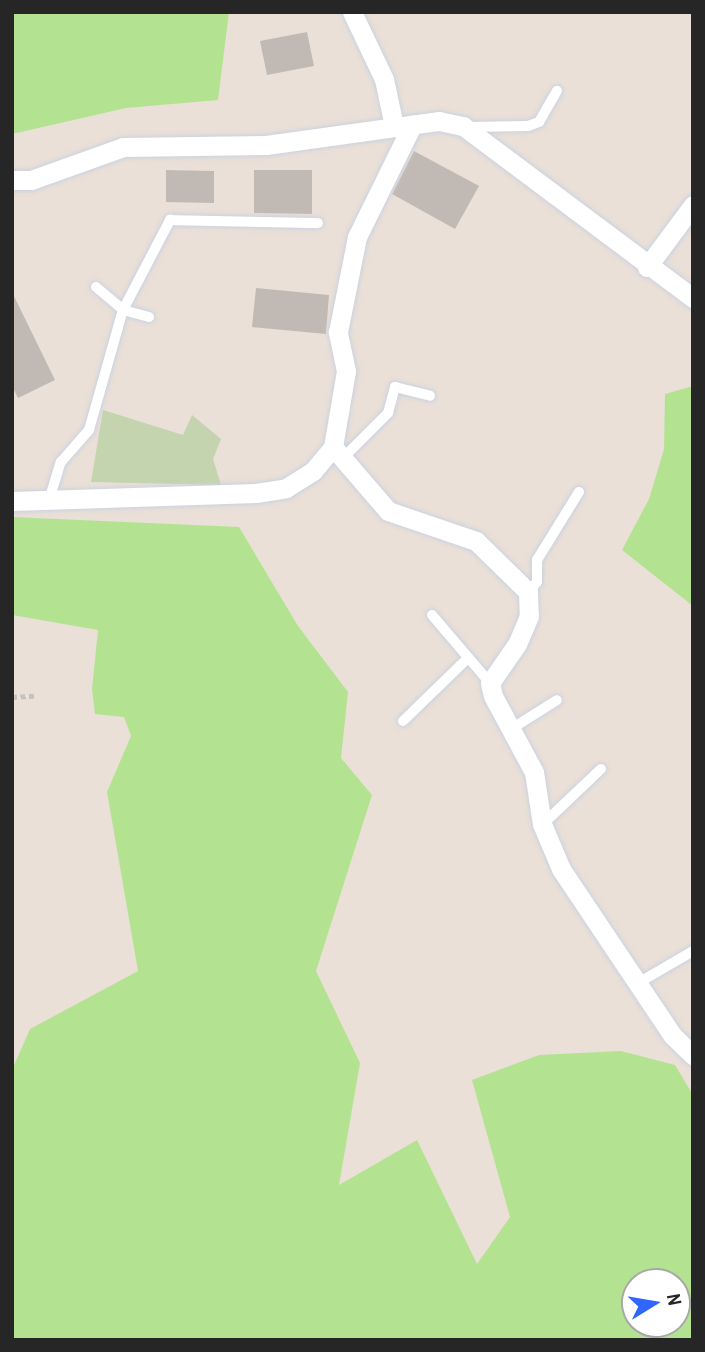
<!DOCTYPE html>
<html>
<head>
<meta charset="utf-8">
<style>
  body { margin:0 }
  #map { position:relative; width:705px; height:1352px; overflow:hidden; background:#eae0d7; font-family:"Archivo Narrow",sans-serif }
  div>[style] { position:absolute }
  .green>* { inset:0; background:#b3e391 }
  .cemetery>* { inset:0; background:#c3d4ae }
  .building>* { inset:0; background:#c1bab4 }
  .path>* { height:4.5px; margin-top:-2.25px; transform-origin:0; background:repeating-linear-gradient(90deg,#c2c2c2 0 5px,transparent 0 8.5px) }
  .roads { filter:drop-shadow(0 0 2px #ccd2e0) drop-shadow(0 0 2px #ccd2e0) }
  .service>* { height:10px; margin:-5px; padding:0 5px; transform-origin:5px; border-radius:5px; background:#fff }
  .minor>* { height:19px; margin:-9.5px; padding:0 9.5px; transform-origin:9.5px; border-radius:9.5px; background:#fff }
  span { translate:-50% -50%; white-space:nowrap; text-align:center; line-height:1.15; -webkit-text-stroke:5px #fff; paint-order:stroke }
  .frame { position:absolute; inset:0; border:14px solid #262626; pointer-events:none }
  .north { position:absolute; left:621px; top:1268px; width:70px; height:70px; box-sizing:border-box; background:#fff; border:2px solid #a8a8a8; border-radius:50%; rotate:79deg; font-size:19px; font-weight:700; line-height:28px; text-align:center; color:#262626 }
  .north::after { content:''; display:block; margin:auto; width:24px; height:32px; background:#3166fd; clip-path:polygon(50% 0,100% 100%,50% 72%,0 100%) }
</style>
</head>
<body>
<div id="map">
  <div class="green">
    <i style="clip-path:polygon(12px 12px,229px 12px,218px 100px,126px 108px,12px 134px)"></i>
    <i style="clip-path:polygon(693px 386px,693px 606px,622px 550px,649px 499px,664px 449px,665px 394px)"></i>
    <i style="clip-path:polygon(evenodd,12px 517px,239px 527px,298px 626px,348px 692px,341px 758px,372px 795px,316px 971px,360px 1063px,339px 1185px,417px 1140px,477px 1264px,510px 1217px,472px 1080px,539px 1055px,621px 1051px,675px 1065px,693px 1095px,693px 1340px,12px 1340px,12px 1070px,30px 1029px,138px 971px,107px 792px,131px 736px,124px 717px,95px 714px,92px 689px,98px 630px,12px 615px,12px 517px,635px 1282px,677px 1282px,677px 1324px,635px 1324px,635px 1282px)"></i>
  </div>
  <div class="cemetery">
    <i style="clip-path:polygon(103px 410px,183px 435px,192px 415px,221px 439px,213px 459px,221px 485px,91px 482px)"></i>
  </div>
  <div class="building">
    <i style="clip-path:polygon(307px 32px,314px 66px,267px 75px,260px 41px)"></i>
    <i style="clip-path:polygon(414px 151px,479px 186px,455px 229px,392px 194px)"></i>
    <i style="clip-path:polygon(166px 170px,214px 171px,214px 203px,166px 202px)"></i>
    <i style="clip-path:polygon(254px 170px,312px 170px,312px 214px,254px 213px)"></i>
    <i style="clip-path:polygon(256px 288px,329px 295px,326px 334px,252px 327px)"></i>
    <i style="clip-path:polygon(12px 292px,55px 380px,18px 398px,12px 386px)"></i>
  </div>
  <div class="path">
    <i style="left:12px;top:697px;width:22px;rotate:-3deg"></i>
  </div>
  <div class="roads">
    <div class="service">
      <i style="left:468px;top:127px;width:60px;rotate:-1deg"></i>
      <i style="left:528px;top:126px;width:12px;rotate:-20deg"></i>
      <i style="left:539px;top:122px;width:36px;rotate:-60deg"></i>
      <i style="left:96px;top:287px;width:35px;rotate:40deg"></i>
      <i style="left:123px;top:310px;width:27px;rotate:15deg"></i>
      <i style="left:343px;top:458px;width:64px;rotate:-45deg"></i>
      <i style="left:388px;top:413px;width:27px;rotate:-75deg"></i>
      <i style="left:395px;top:387px;width:36px;rotate:14deg"></i>
      <i style="left:50px;top:497px;width:37px;rotate:-73deg"></i>
      <i style="left:61px;top:462px;width:43px;rotate:-48.8deg"></i>
      <i style="left:89px;top:430px;width:125px;rotate:-74.2deg"></i>
      <i style="left:123px;top:310px;width:102px;rotate:-62.4deg"></i>
      <i style="left:170px;top:220px;width:148px;rotate:1.2deg"></i>
      <i style="left:528px;top:592px;width:13px;rotate:-48deg"></i>
      <i style="left:537px;top:582px;width:22px;rotate:-90deg"></i>
      <i style="left:537px;top:560px;width:80px;rotate:-58.3deg"></i>
      <i style="left:432px;top:615px;width:89px;rotate:49.5deg"></i>
      <i style="left:403px;top:721px;width:91px;rotate:-44.1deg"></i>
      <i style="left:511px;top:729px;width:54px;rotate:-32.2deg"></i>
      <i style="left:543px;top:824px;width:80px;rotate:-43.5deg"></i>
      <i style="left:638px;top:983px;width:64px;rotate:-30.2deg"></i>
    </div>
    <div class="minor">
      <i style="left:352px;top:12px;width:74px;rotate:64.5deg"></i>
      <i style="left:384px;top:79px;width:48px;rotate:78deg"></i>
      <i style="left:12px;top:180px;width:19px"></i>
      <i style="left:31px;top:180px;width:98px;rotate:-19.7deg"></i>
      <i style="left:123px;top:147px;width:143px;rotate:-0.8deg"></i>
      <i style="left:266px;top:145px;width:175px;rotate:-7.9deg"></i>
      <i style="left:439px;top:121px;width:25px;rotate:12deg"></i>
      <i style="left:463px;top:126px;width:287px;rotate:36.8deg"></i>
      <i style="left:647px;top:267px;width:77px;rotate:-53.4deg"></i>
      <i style="left:333px;top:447px;width:84px;rotate:49.3deg"></i>
      <i style="left:388px;top:511px;width:93px;rotate:18.8deg"></i>
      <i style="left:476px;top:541px;width:73px;rotate:44.4deg"></i>
      <i style="left:528px;top:592px;width:24px;rotate:88deg"></i>
      <i style="left:529px;top:616px;width:30px;rotate:113deg"></i>
      <i style="left:517px;top:644px;width:47px;rotate:124.7deg"></i>
      <i style="left:490px;top:683px;width:13px;rotate:77deg"></i>
      <i style="left:493px;top:696px;width:86px;rotate:61.7deg"></i>
      <i style="left:534px;top:772px;width:53px;rotate:81.3deg"></i>
      <i style="left:542px;top:824px;width:49px;rotate:67.1deg"></i>
      <i style="left:561px;top:869px;width:201px;rotate:56.2deg"></i>
      <i style="left:673px;top:1036px;width:28px;rotate:44deg"></i>
      <i style="left:12px;top:501px;width:244px;rotate:-1.9deg"></i>
      <i style="left:256px;top:493px;width:30px;rotate:-9deg"></i>
      <i style="left:286px;top:488px;width:32px;rotate:-32deg"></i>
      <i style="left:313px;top:471px;width:31px;rotate:-50deg"></i>
      <i style="left:333px;top:447px;width:77px;rotate:-80.3deg"></i>
      <i style="left:346px;top:371px;width:40px;rotate:-102deg"></i>
      <i style="left:338px;top:332px;width:97px;rotate:-78.7deg"></i>
      <i style="left:357px;top:237px;width:125px;rotate:-63.8deg"></i>
    </div>
  </div>
  <div class="frame"></div>
  <div class="north">N</div>
</div>
</body>
</html>
